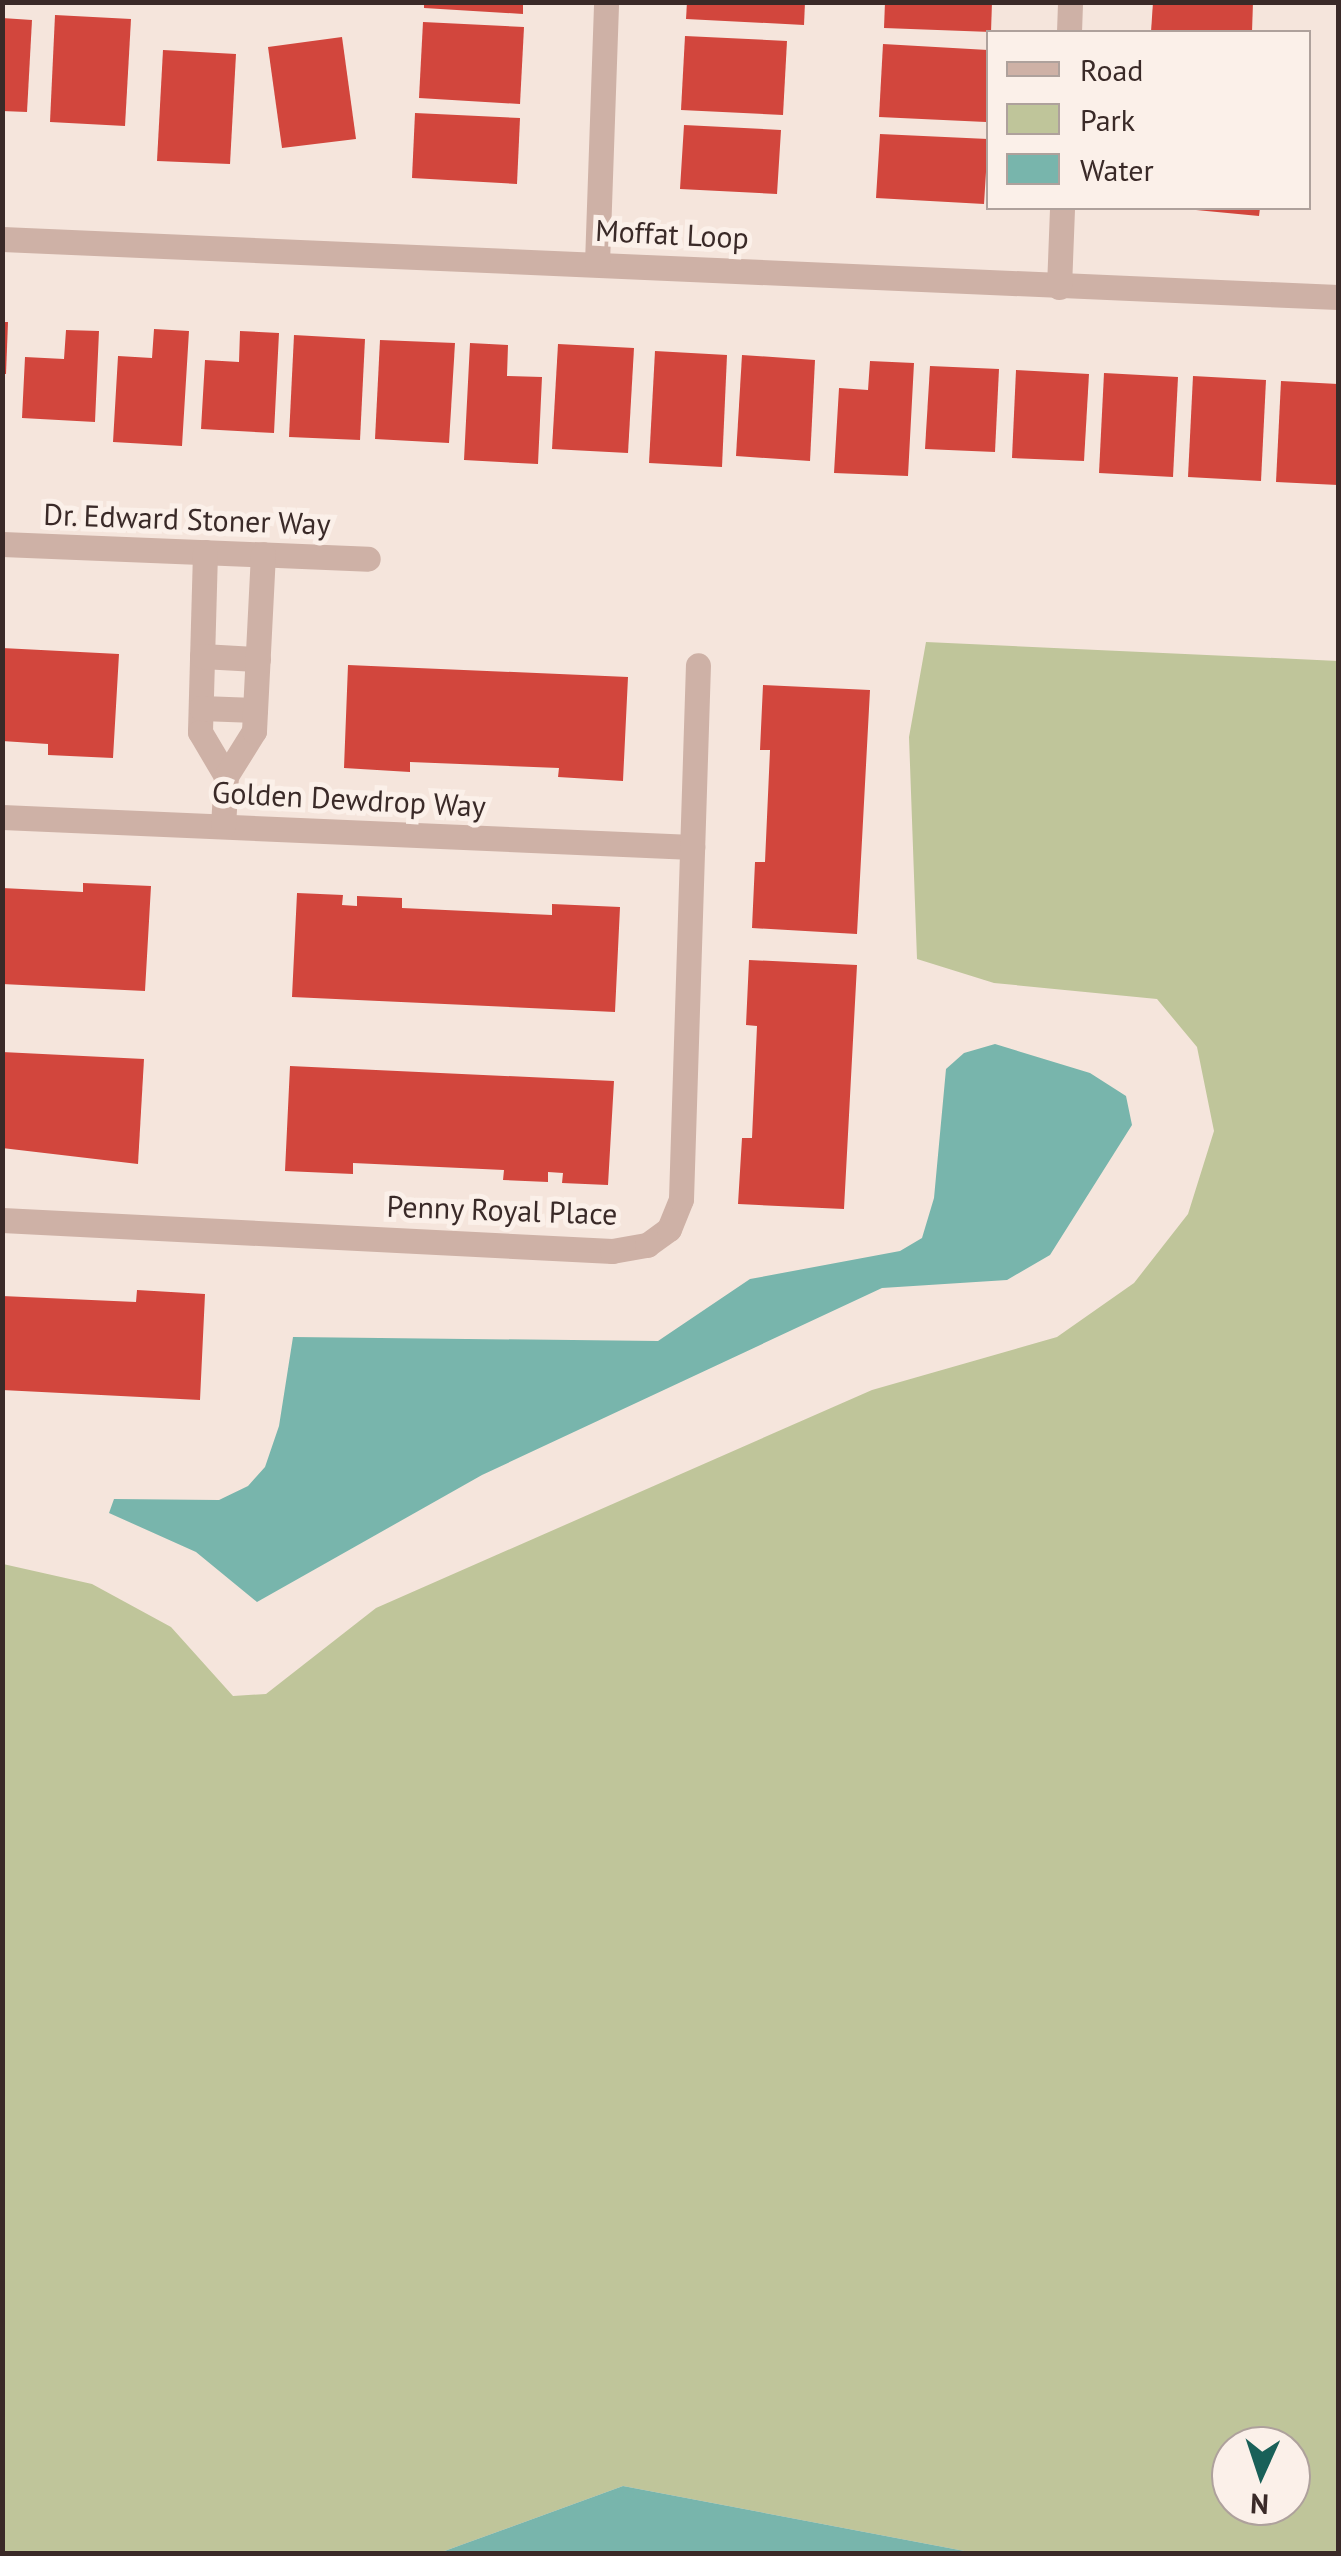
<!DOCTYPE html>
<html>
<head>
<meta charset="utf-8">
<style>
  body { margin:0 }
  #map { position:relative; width:1341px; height:2556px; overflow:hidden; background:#f5e5dc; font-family:"PT Sans",sans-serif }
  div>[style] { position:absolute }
  .green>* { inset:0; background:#bfc59a }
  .water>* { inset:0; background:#78b5ac }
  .building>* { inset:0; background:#d2463d }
  .minor>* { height:25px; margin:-12.5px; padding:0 12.5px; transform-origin:12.5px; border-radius:12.5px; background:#ceb1a6 }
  span { translate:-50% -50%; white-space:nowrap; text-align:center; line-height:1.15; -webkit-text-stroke:10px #fbf0e9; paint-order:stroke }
  .street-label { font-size:30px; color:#3a2a28 }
  .frame { position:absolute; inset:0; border:5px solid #3a2a28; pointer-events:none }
  .legend { position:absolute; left:986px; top:30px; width:325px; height:180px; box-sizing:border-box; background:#fbf0e9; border:2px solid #aea19c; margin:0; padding:12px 18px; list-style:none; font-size:30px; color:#3a2a28 }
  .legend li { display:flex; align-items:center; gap:20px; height:50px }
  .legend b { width:50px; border:2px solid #aea19c }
  .north { position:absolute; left:1211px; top:2426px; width:100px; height:100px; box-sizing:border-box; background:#fbf0e9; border:2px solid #aea19c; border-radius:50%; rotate:183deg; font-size:28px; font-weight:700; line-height:40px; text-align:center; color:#3a2a28 }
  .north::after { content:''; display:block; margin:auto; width:35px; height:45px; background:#196058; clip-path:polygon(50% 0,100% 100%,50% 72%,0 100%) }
</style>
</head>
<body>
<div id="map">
  <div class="green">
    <i style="clip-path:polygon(evenodd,926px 642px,1338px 661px,1338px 2553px,975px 2553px,623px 2486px,439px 2553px,3px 2554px,3px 1564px,92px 1584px,171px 1627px,233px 1696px,266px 1694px,376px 1608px,872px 1390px,1057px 1337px,1134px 1283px,1188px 1214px,1214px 1131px,1197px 1047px,1157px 999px,994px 983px,917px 959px,909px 737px,926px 642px,1231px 2446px,1291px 2446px,1291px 2506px,1231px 2506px,1231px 2446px)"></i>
  </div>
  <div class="water">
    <i style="clip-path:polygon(995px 1044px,1090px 1073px,1126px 1096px,1132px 1125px,1050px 1255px,1007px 1280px,882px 1288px,482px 1475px,257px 1602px,196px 1552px,109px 1513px,114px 1499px,219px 1500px,248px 1486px,265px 1467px,279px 1426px,293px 1337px,658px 1341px,750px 1279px,900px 1251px,922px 1238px,934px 1198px,946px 1069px,964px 1053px)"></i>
    <i style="clip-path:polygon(623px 2486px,975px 2553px,439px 2553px)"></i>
  </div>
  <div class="building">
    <i style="clip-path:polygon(424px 2px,523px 2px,523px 14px,424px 8px)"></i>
    <i style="clip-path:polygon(687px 2px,805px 2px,804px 25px,686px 19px)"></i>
    <i style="clip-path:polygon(885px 2px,992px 2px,991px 32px,884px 28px)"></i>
    <i style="clip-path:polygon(1153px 2px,1253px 2px,1252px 32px,1151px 32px)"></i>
    <i style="clip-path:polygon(55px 15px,131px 19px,125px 126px,50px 122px)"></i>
    <i style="clip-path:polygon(2px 18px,32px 20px,27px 112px,2px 111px)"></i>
    <i style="clip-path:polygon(423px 22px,524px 27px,520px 104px,419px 98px)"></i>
    <i style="clip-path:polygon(685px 36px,787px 41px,783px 115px,681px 110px)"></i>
    <i style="clip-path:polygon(342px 37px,356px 139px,282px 148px,268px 47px)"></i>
    <i style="clip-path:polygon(883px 44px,988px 50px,986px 122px,879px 117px)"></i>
    <i style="clip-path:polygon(163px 50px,236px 54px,230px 164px,157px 161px)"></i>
    <i style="clip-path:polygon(415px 113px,520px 118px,517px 184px,412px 178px)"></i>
    <i style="clip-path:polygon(684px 125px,781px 130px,777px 194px,680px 189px)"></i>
    <i style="clip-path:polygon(880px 134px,988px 139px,984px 204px,876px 198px)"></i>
    <i style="clip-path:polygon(1175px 208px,1260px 208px,1259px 216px)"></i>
    <i style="clip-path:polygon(2px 322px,8px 322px,6px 374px,2px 374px)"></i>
    <i style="clip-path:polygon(154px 329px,189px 331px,182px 446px,113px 442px,118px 356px,152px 358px)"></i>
    <i style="clip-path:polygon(66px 330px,99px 331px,95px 422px,22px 418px,25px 357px,64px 359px)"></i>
    <i style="clip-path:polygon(240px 331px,279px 333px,274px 433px,201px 429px,205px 360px,239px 362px)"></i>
    <i style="clip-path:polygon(294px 335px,365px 339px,360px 440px,289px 437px)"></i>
    <i style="clip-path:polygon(380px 340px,455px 343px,449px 443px,375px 439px)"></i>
    <i style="clip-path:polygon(470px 343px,508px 345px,507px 376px,542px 377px,538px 464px,464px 460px)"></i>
    <i style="clip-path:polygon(558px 344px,634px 348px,628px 453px,552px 449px)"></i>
    <i style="clip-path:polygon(655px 351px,727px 355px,722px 467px,649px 463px)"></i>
    <i style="clip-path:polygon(742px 355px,815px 360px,810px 461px,736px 456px)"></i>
    <i style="clip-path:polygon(870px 361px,914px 363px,908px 476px,834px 473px,839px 388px,868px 390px)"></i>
    <i style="clip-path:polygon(930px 366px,999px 369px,995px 452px,925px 449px)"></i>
    <i style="clip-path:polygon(1016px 370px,1089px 374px,1084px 461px,1012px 458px)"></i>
    <i style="clip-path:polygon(1104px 373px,1178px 377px,1173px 477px,1099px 473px)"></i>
    <i style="clip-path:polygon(1193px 376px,1266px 380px,1261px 481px,1188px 477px)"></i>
    <i style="clip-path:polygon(1281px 381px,1338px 384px,1338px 485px,1276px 482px)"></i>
    <i style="clip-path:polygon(2px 648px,119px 654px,113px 758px,48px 755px,48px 744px,2px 741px)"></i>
    <i style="clip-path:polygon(348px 665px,628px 677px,623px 781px,558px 777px,559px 768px,410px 762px,410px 772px,344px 768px)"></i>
    <i style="clip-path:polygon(763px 685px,870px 690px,857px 934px,752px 928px,755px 862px,765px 862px,770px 750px,760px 750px)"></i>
    <i style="clip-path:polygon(83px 883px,151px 886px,145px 991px,2px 984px,2px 888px,83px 892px)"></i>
    <i style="clip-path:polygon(297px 893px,343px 895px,342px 905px,357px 906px,357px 896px,402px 898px,402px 908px,552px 915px,552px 904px,620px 907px,615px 1012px,292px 997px)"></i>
    <i style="clip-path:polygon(749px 960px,857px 965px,844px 1209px,738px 1204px,742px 1138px,752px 1138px,757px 1026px,746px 1025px)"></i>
    <i style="clip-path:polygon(2px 1052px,144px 1059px,138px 1164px,2px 1148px)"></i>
    <i style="clip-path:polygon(290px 1066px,614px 1081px,608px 1185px,562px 1183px,563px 1173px,548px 1172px,548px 1182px,503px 1180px,504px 1170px,353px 1163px,353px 1174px,285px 1171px)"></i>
    <i style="clip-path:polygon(137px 1290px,205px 1294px,200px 1400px,2px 1390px,2px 1296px,136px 1302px)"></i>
  </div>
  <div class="minor">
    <i style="left:1069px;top:32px;width:30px;rotate:-88deg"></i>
    <i style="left:2px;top:239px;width:1337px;rotate:2.49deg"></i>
    <i style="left:597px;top:263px;width:261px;rotate:-88deg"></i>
    <i style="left:1059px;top:287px;width:79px;rotate:-87.8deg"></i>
    <i style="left:2px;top:544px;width:366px;rotate:2.3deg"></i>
    <i style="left:205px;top:552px;width:180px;rotate:91.6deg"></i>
    <i style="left:200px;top:732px;width:51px;rotate:59.4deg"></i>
    <i style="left:202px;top:656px;width:56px;rotate:3.1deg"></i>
    <i style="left:201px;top:708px;width:54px;rotate:2.1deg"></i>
    <i style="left:2px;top:817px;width:691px;rotate:2.49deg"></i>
    <i style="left:223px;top:826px;width:50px;rotate:-86.6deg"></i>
    <i style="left:226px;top:776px;width:53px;rotate:-58.1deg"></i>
    <i style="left:254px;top:731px;width:177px;rotate:-87.1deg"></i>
    <i style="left:2px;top:1220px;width:611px;rotate:2.91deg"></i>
    <i style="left:612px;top:1251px;width:36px;rotate:-10deg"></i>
    <i style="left:647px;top:1245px;width:27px;rotate:-36deg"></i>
    <i style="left:669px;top:1229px;width:32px;rotate:-68deg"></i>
    <i style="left:681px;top:1199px;width:534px;rotate:-88.18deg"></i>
  </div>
  <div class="street-label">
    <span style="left:672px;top:234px;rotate:3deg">Moffat Loop</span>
    <span style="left:187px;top:519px;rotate:2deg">Dr. Edward Stoner Way</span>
    <span style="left:349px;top:799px;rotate:3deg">Golden Dewdrop Way</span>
    <span style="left:502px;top:1210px;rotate:2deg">Penny Royal Place</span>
  </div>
  <div class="frame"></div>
  <ul class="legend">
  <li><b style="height:12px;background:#ceb1a6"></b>Road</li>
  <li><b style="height:28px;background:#bfc59a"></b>Park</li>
  <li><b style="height:28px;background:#78b5ac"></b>Water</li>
  </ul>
  <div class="north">N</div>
</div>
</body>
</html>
